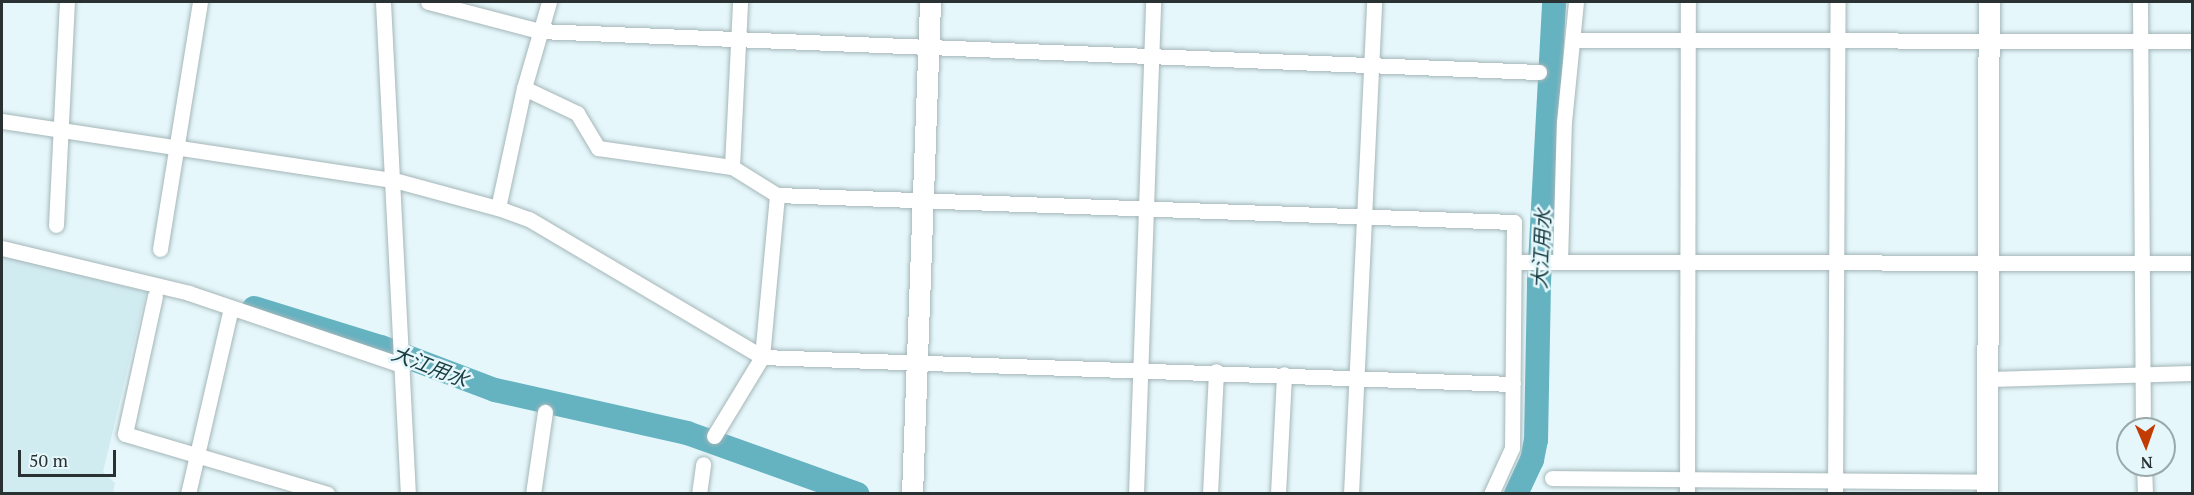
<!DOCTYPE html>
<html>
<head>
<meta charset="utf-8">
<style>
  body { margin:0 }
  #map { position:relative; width:2194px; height:495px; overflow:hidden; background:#e5f7fa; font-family:"PT Serif","Noto Sans JP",serif }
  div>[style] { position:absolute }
  .built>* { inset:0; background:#d1ecf1 }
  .river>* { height:24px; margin:-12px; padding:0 12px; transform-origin:12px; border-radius:12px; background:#65b2c1 }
  .roads { filter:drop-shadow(0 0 2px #a5b6b9) drop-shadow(0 0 2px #a5b6b9) }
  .street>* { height:15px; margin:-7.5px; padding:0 7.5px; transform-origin:7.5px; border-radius:7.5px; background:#fff }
  .secondary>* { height:21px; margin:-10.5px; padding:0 10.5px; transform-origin:10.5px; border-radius:10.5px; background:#fff }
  span { translate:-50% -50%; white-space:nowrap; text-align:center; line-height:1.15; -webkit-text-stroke:5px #e5f7fa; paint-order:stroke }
  .water-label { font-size:20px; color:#173c42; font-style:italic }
  .frame { position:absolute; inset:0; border:3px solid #2a3132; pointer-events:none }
  .north { position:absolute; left:2116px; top:417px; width:60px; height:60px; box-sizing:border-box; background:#e5f7fa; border:2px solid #9aa8aa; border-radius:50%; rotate:178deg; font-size:16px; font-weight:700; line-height:24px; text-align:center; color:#2a3132 }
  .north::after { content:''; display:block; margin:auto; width:21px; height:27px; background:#c23b02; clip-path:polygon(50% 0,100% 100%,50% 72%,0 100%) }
  .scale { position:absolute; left:18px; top:450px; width:98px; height:27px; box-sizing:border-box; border:3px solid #2a3132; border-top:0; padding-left:8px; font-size:18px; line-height:21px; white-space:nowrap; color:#2a3132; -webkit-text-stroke:4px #e5f7fa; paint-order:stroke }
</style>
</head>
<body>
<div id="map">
  <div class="built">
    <i style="clip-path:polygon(2px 254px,146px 292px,103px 472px,115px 483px,113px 493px,2px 493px)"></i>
  </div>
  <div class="river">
    <i style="left:254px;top:308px;width:133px;rotate:17.1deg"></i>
    <i style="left:381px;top:347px;width:122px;rotate:20.7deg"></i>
    <i style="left:495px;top:390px;width:197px;rotate:12.6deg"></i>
    <i style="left:687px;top:433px;width:181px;rotate:19.7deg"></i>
    <i style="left:1516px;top:494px;width:38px;rotate:-65deg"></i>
    <i style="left:1532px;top:460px;width:20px;rotate:-79deg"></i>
    <i style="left:1536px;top:440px;width:158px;rotate:-88.9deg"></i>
    <i style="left:1539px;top:282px;width:280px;rotate:-86.9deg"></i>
  </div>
  <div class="roads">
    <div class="street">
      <i style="left:383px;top:2px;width:493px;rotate:87.1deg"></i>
      <i style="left:428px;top:2px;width:115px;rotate:14.6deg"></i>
      <i style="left:539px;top:31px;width:1001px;rotate:2.35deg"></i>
      <i style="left:2140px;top:2px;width:427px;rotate:89.6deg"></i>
      <i style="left:1574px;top:40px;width:618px;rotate:0.09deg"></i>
      <i style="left:524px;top:88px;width:59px;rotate:25.3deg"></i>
      <i style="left:577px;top:113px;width:41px;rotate:59deg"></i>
      <i style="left:598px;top:148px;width:135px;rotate:8.1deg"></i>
      <i style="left:732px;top:167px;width:53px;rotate:31.9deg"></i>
      <i style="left:777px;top:195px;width:737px;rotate:2.1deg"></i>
      <i style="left:1514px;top:222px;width:226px;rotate:90.5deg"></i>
      <i style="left:1512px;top:448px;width:51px;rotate:114.5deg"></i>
      <i style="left:2px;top:121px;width:396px;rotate:8.6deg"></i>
      <i style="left:394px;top:180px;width:108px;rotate:15.1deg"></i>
      <i style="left:498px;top:208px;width:33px;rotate:20deg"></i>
      <i style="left:529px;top:219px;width:271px;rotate:30.6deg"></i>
      <i style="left:762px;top:357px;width:751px;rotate:2.06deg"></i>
      <i style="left:732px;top:167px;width:165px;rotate:-87.2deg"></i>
      <i style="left:498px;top:208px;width:123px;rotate:-77.8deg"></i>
      <i style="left:524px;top:88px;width:90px;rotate:-73.8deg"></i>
      <i style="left:56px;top:225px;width:223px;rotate:-87.2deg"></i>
      <i style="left:2px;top:248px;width:192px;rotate:13.5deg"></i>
      <i style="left:189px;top:293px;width:225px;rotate:18.7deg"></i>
      <i style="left:160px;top:249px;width:250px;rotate:-80.8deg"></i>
      <i style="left:1514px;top:262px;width:678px;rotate:0.08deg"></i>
      <i style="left:1560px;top:262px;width:140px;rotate:-88.4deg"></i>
      <i style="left:1564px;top:122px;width:121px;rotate:-84.3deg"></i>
      <i style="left:155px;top:296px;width:141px;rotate:102.3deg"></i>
      <i style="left:125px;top:434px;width:211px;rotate:16.5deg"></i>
      <i style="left:1989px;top:379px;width:203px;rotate:-1.7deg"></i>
      <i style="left:714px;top:436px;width:92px;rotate:-58.7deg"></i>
      <i style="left:762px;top:357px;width:163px;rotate:-84.7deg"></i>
      <i style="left:2144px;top:465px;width:29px;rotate:88deg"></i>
      <i style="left:1552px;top:478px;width:435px;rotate:0.5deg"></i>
      <i style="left:188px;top:494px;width:191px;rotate:-77deg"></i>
      <i style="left:533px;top:494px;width:83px;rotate:-81.7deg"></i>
      <i style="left:699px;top:494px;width:30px;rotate:-82deg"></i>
      <i style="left:1136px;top:494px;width:492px;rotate:-88deg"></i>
      <i style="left:1210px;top:494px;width:123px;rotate:-87.2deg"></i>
      <i style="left:1278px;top:494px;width:120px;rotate:-87.1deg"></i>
      <i style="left:1351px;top:494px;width:493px;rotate:-87.3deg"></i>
      <i style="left:1687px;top:494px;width:492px;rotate:-89.9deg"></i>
      <i style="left:1835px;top:494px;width:492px;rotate:-89.7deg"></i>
    </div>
    <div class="secondary">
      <i style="left:912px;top:494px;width:492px;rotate:-87.9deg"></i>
      <i style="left:1987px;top:494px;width:492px;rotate:-89.8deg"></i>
    </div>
  </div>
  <div class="water-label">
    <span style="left:1541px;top:249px;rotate:-87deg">大江用水</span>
    <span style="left:430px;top:366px;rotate:21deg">大江用水</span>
  </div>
  <div class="frame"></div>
  <div class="north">N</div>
  <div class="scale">50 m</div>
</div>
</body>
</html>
